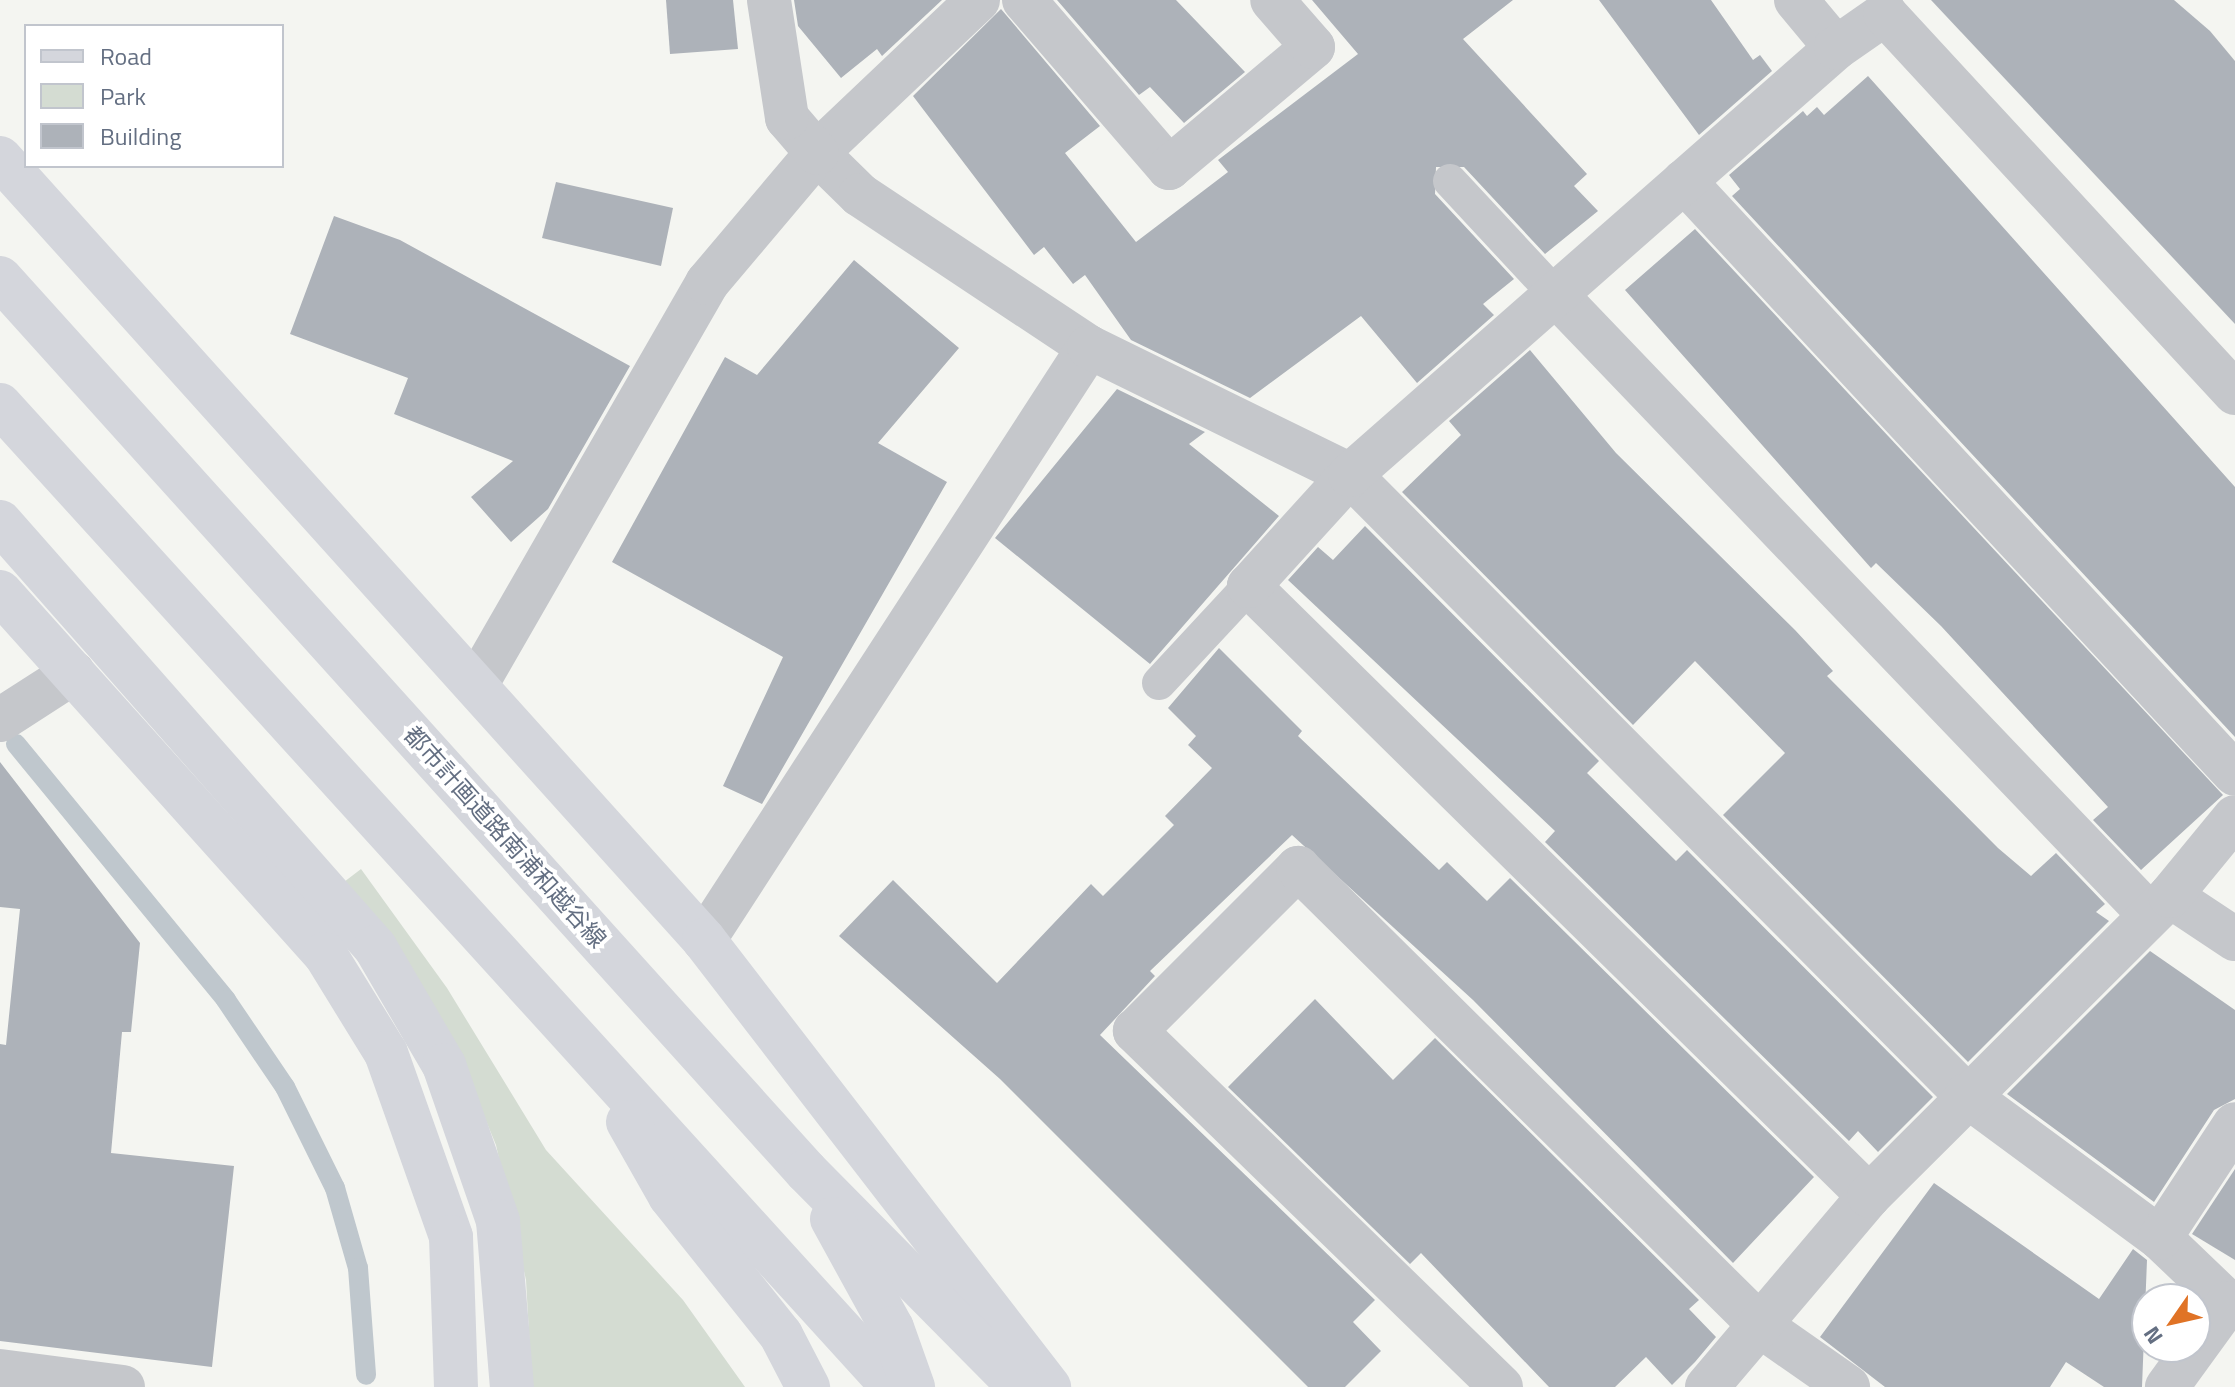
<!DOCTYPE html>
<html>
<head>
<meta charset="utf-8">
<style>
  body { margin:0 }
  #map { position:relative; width:2235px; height:1387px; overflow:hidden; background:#f4f5f1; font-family:"Titillium Web","Noto Sans JP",sans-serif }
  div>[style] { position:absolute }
  .green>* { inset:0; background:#d4dcd2 }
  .stream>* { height:20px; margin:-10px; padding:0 10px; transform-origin:10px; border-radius:10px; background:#bfc7cd }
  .building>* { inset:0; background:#adb2b9 }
  .lane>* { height:34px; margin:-17px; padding:0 17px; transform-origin:17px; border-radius:17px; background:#c5c7cb }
  .street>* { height:44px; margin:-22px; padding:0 22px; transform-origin:22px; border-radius:22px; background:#c5c7cb }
  .secondary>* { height:44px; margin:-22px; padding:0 22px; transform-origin:22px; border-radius:22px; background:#d4d6dc }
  span { translate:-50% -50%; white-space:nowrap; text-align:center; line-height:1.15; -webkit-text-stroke:8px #fff; paint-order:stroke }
  .street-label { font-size:24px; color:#646f82 }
  .legend { position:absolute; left:24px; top:24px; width:260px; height:144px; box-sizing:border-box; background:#fff; border:2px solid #c1c5cd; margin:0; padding:10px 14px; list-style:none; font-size:24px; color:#646f82 }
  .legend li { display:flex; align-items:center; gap:16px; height:40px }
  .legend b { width:40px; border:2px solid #c1c5cd }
  .north { position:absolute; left:2131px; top:1283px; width:80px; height:80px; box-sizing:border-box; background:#fff; border:2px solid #c1c5cd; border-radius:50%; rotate:236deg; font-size:22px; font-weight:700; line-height:32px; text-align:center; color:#646f82 }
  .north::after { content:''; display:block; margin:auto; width:28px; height:36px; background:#e07326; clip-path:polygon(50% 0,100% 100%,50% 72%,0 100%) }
</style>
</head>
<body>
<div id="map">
  <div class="green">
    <i style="clip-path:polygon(361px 869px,447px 988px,546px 1150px,683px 1300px,745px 1387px,532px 1387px,526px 1280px,496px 1145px,458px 1053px,344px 882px)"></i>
  </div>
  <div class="stream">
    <i style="left:16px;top:744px;width:331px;rotate:50.6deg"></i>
    <i style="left:226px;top:1000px;width:105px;rotate:55.9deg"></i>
    <i style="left:285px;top:1087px;width:113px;rotate:63.7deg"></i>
    <i style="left:335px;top:1188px;width:83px;rotate:74deg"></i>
    <i style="left:358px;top:1268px;width:107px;rotate:85.7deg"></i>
  </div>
  <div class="building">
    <i style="clip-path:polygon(666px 0,733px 0,738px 49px,670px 54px)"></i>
    <i style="clip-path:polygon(794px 0,942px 0,882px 56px,877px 49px,841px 78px,798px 26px)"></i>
    <i style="clip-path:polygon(1057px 0,1176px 0,1245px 72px,1184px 123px,1150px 87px,1139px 95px)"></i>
    <i style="clip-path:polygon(1312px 0,1513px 0,1463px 39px,1587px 174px,1574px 186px,1598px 211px,1545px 254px,1464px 167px,1436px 167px,1435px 194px,1514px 279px,1483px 304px,1494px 315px,1417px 383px,1361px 316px,1250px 398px,1131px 340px,1085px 275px,1073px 284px,1044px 247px,1034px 255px,913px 96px,1001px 9px,1100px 126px,1065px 153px,1136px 242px,1228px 172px,1218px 160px,1358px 54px)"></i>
    <i style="clip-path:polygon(1599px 0,1711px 0,1753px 60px,1760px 55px,1772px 71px,1699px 135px)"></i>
    <i style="clip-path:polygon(1931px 0,2174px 0,2210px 31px,2235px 61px,2235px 324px)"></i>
    <i style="clip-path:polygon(1868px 76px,2235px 487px,2235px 737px,1732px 196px,1740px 189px,1729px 175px,1803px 111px,1807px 116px,1817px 107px,1824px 115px)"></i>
    <i style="clip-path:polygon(556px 182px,673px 208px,661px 266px,542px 238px)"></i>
    <i style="clip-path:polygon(334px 216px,400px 240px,630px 366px,548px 509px,511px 542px,471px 497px,513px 461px,394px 414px,408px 378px,290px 334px)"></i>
    <i style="clip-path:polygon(1695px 229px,2223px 795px,2141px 870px,2093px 820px,2108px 807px,1941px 626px,1876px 563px,1871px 568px,1625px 290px)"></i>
    <i style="clip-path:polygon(854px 260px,959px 348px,878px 443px,947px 482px,762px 804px,723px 786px,783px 657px,612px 562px,725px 357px,757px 375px)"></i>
    <i style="clip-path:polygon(1530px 350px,1616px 453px,1795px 630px,1833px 671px,1827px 676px,1998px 848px,2031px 876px,2056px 853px,2105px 904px,2096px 912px,2109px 921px,1968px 1062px,1723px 815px,1785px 753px,1695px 661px,1633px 725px,1402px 492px,1461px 435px,1449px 421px)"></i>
    <i style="clip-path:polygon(1117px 389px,1205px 432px,1189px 444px,1279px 516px,1150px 664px,995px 538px)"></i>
    <i style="clip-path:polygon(1365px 526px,1599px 761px,1587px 773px,1676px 861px,1687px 850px,1933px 1097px,1878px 1152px,1858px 1131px,1849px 1141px,1545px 842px,1555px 831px,1288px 580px,1318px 547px,1333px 560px)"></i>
    <i style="clip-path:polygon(1219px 648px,1302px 731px,1298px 736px,1439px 870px,1447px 862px,1487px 901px,1510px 878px,1814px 1177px,1733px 1263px,1473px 1000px,1292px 835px,1150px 971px,1155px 976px,1100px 1035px,1375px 1300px,1353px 1322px,1381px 1351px,1345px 1387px,1308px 1387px,1000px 1079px,839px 936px,893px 880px,997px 983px,1091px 884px,1103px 896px,1174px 825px,1165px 816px,1212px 768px,1188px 745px,1196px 736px,1168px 708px)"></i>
    <i style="clip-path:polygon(0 762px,140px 943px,131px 1032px,122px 1032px,111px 1153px,234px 1166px,212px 1367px,0 1341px,0 1044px,6px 1045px,20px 909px,0 907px)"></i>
    <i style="clip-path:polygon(2150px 951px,2235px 1010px,2235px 1099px,2214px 1110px,2154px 1202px,2007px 1094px)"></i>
    <i style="clip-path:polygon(1315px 999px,1393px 1080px,1435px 1038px,1699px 1300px,1689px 1309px,1716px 1337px,1695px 1362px,1672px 1385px,1646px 1357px,1615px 1387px,1549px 1387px,1421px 1253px,1410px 1264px,1228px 1087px)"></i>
    <i style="clip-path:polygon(2235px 1169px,2235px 1260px,2192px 1234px)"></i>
    <i style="clip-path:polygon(1934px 1183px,2099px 1299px,2133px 1249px,2147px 1260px,2142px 1387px,2104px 1387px,2066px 1362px,2050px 1387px,1885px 1387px,1820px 1337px)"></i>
  </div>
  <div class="lane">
    <i style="left:1450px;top:181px;width:156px;rotate:47.1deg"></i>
    <i style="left:1159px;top:683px;width:132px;rotate:-47.1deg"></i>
  </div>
  <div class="street">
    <i style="left:978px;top:0;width:222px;rotate:136.5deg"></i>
    <i style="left:817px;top:153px;width:60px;rotate:44.3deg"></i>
    <i style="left:860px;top:195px;width:275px;rotate:33.6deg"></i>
    <i style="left:1024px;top:0;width:222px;rotate:49.2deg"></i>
    <i style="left:1169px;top:168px;width:188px;rotate:-40deg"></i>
    <i style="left:1313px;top:47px;width:62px;rotate:-131.1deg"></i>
    <i style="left:1796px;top:0;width:62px;rotate:50.2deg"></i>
    <i style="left:1684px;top:181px;width:809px;rotate:47.1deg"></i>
    <i style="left:1556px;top:295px;width:857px;rotate:46.23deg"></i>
    <i style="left:476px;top:685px;width:464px;rotate:-60.1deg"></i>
    <i style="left:707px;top:283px;width:170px;rotate:-49.8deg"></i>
    <i style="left:817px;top:153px;width:46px;rotate:-130.6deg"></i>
    <i style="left:787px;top:118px;width:119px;rotate:-98.7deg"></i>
    <i style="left:0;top:720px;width:87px;rotate:-32.8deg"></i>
    <i style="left:2170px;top:896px;width:78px;rotate:33.5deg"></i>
    <i style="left:704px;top:940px;width:707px;rotate:-57.01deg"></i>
    <i style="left:1089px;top:347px;width:291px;rotate:26.1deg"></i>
    <i style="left:1350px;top:475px;width:874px;rotate:45.19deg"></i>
    <i style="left:1966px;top:1095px;width:241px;rotate:36.4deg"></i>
    <i style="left:2160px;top:1238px;width:94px;rotate:43.7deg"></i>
    <i style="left:2228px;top:1303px;width:104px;rotate:126deg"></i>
    <i style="left:1869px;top:1196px;width:870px;rotate:-135.47deg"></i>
    <i style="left:1249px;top:586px;width:150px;rotate:-47.7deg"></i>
    <i style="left:1350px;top:475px;width:647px;rotate:-41.3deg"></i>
    <i style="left:1836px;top:48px;width:60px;rotate:-34.8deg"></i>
    <i style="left:1885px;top:14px;width:516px;rotate:47.28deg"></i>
    <i style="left:2160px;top:1238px;width:136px;rotate:-56.7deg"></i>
    <i style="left:0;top:1371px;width:124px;rotate:7.4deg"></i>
    <i style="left:1501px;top:1387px;width:511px;rotate:-135.79deg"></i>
    <i style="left:1135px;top:1031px;width:231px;rotate:-45deg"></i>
    <i style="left:1298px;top:868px;width:653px;rotate:44.69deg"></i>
    <i style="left:1762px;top:1327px;width:105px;rotate:34.9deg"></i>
    <i style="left:1707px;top:1387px;width:250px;rotate:-49.7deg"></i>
    <i style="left:1869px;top:1196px;width:425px;rotate:-44.9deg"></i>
    <i style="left:2170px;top:896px;width:102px;rotate:-50.6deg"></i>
  </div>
  <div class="secondary">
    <i style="left:0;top:158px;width:1052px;rotate:48deg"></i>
    <i style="left:704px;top:940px;width:565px;rotate:52.34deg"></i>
    <i style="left:0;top:278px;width:1203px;rotate:47.93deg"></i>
    <i style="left:806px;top:1171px;width:303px;rotate:45.3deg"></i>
    <i style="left:0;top:405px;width:1327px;rotate:47.72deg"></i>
    <i style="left:0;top:522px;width:567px;rotate:48.58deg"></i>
    <i style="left:375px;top:947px;width:137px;rotate:59.7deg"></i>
    <i style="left:444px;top:1065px;width:165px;rotate:70.9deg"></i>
    <i style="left:498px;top:1221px;width:167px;rotate:85.2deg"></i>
    <i style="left:0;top:592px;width:486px;rotate:48.1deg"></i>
    <i style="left:325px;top:954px;width:116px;rotate:58.4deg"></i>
    <i style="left:386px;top:1053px;width:195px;rotate:70.5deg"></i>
    <i style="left:451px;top:1237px;width:150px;rotate:88.1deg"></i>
    <i style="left:628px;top:1122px;width:85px;rotate:60.4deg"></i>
    <i style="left:670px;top:1196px;width:178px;rotate:51.4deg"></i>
    <i style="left:781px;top:1335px;width:59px;rotate:62.6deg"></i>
    <i style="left:832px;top:1219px;width:124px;rotate:61.2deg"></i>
    <i style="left:892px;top:1328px;width:63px;rotate:70.4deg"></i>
  </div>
  <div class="street-label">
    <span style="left:505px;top:837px;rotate:48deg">都市計画道路南浦和越谷線</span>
  </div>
  <ul class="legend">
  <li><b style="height:10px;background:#d4d6dc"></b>Road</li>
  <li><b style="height:22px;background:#d4dcd2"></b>Park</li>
  <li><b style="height:22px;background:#adb2b9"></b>Building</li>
  </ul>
  <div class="north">N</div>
</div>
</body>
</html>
